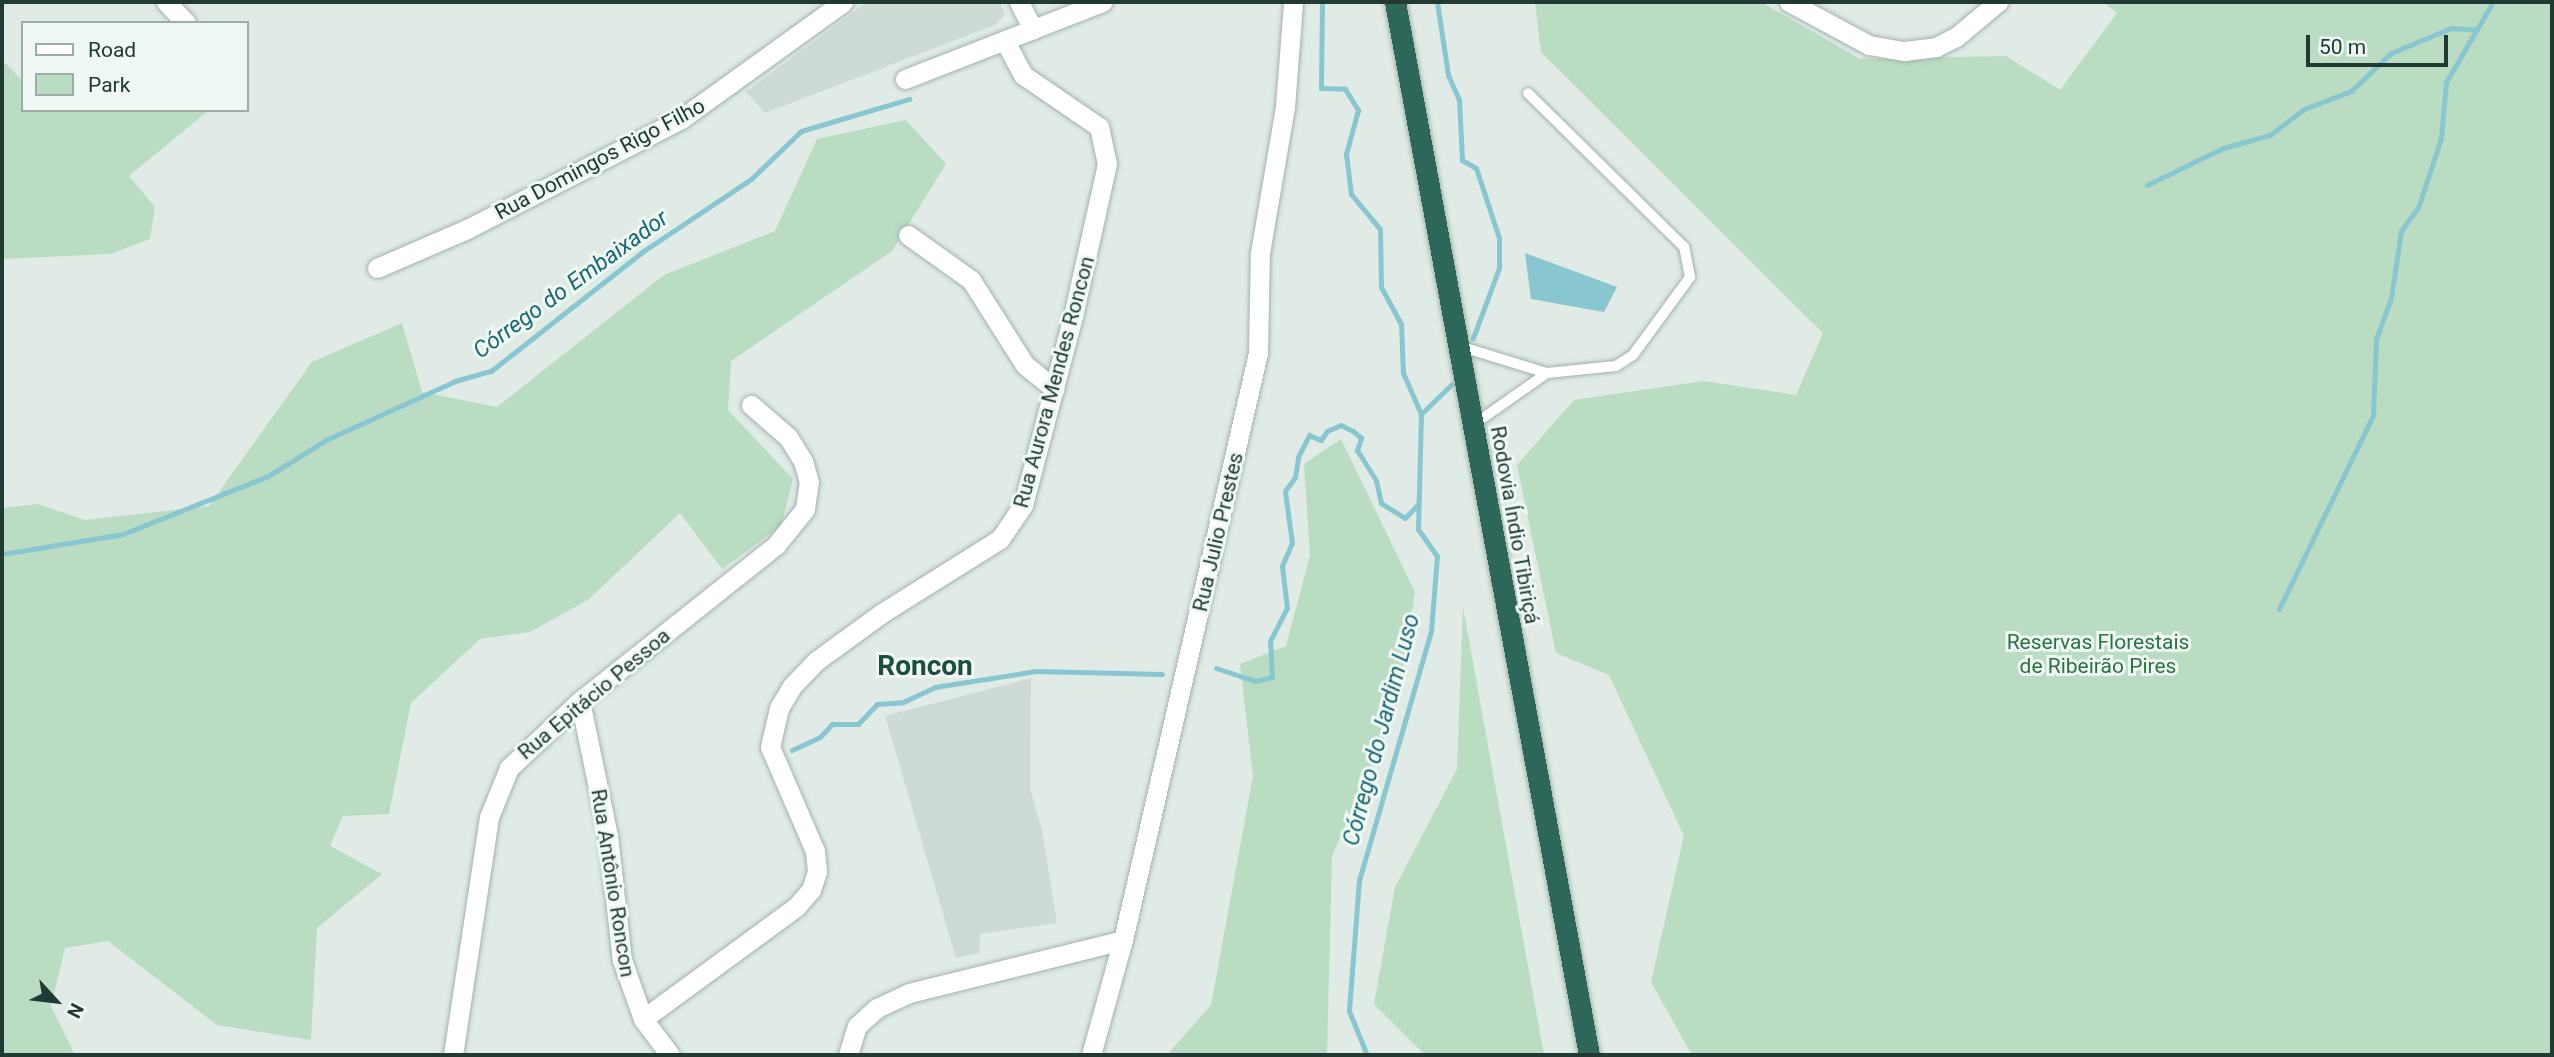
<!DOCTYPE html>
<html>
<head>
<meta charset="utf-8">
<style>
  body { margin:0 }
  #map { position:relative; width:2554px; height:1057px; overflow:hidden; background:#e0ebe6; font-family:Roboto,sans-serif }
  div>[style] { position:absolute }
  .built>* { inset:0; background:#cedbd5 }
  .green>* { inset:0; background:#b9dcc2 }
  .water>* { inset:0; background:#88c6d0 }
  .stream>* { height:5px; margin:-2.5px; padding:0 2.5px; transform-origin:2.5px; border-radius:2.5px; background:#88c6d0 }
  .roads { filter:drop-shadow(0 0 2px #a3b3ad) drop-shadow(0 0 2px #a3b3ad) }
  .lane>* { height:10px; margin:-5px; padding:0 5px; transform-origin:5px; border-radius:5px; background:#fff }
  .street>* { height:19px; margin:-9.5px; padding:0 9.5px; transform-origin:9.5px; border-radius:9.5px; background:#fff }
  .highway>* { height:21px; margin:-10.5px; padding:0 10.5px; transform-origin:10.5px; border-radius:10.5px; background:#2d675a }
  span { translate:-50% -50%; white-space:nowrap; text-align:center; line-height:1.15; -webkit-text-stroke:6px #f0f8f4; paint-order:stroke }
  .street-label { font-size:21px; color:#213b34 }
  .park-label { font-size:21px; color:#2b7245 }
  .water-label { font-size:23px; color:#1b6977; font-style:italic }
  .district-label { font-size:28px; color:#1d4d40; font-weight:700 }
  .frame { position:absolute; inset:0; border:4px solid #213b34; pointer-events:none }
  .legend { position:absolute; left:21px; top:21px; width:228px; height:91px; box-sizing:border-box; background:#f0f8f4; border:2px solid #9daca7; margin:0; padding:9px 12px; list-style:none; font-size:21px; color:#213b34 }
  .legend li { display:flex; align-items:center; gap:14px; height:35px }
  .legend b { width:35px; border:2px solid #9daca7 }
  .north { position:absolute; left:21px; top:966px; width:70px; height:70px; -webkit-text-stroke:5px #f0f8f4; paint-order:stroke; rotate:117deg; font-size:19px; font-weight:700; line-height:28px; text-align:center; color:#213b34 }
  .north::after { content:''; display:block; margin:auto; width:24px; height:32px; background:#213b34; clip-path:polygon(50% 0,100% 100%,50% 72%,0 100%) }
  .scale { position:absolute; left:2306px; top:35px; width:142px; height:32px; box-sizing:border-box; border:4px solid #213b34; border-top:0; padding-left:9px; font-size:21px; line-height:24px; white-space:nowrap; color:#213b34; -webkit-text-stroke:5px #f0f8f4; paint-order:stroke }
</style>
</head>
<body>
<div id="map">
  <div class="built">
    <i style="clip-path:polygon(867px 2px,1000px 2px,1005px 15px,995px 25px,765px 113px,746px 92px)"></i>
    <i style="clip-path:polygon(1031px 678px,1030px 788px,1042px 830px,1057px 923px,980px 934px,979px 953px,956px 958px,885px 716px)"></i>
  </div>
  <div class="green">
    <i style="clip-path:polygon(1535px 2px,1761px 2px,1860px 59px,2006px 56px,2060px 90px,2117px 13px,2103px 2px,2552px 2px,2552px 1055px,1692px 1055px,1651px 982px,1684px 836px,1609px 675px,1556px 653px,1517px 465px,1574px 400px,1703px 381px,1796px 395px,1823px 333px,1541px 52px)"></i>
    <i style="clip-path:polygon(2px 60px,23px 81px,23px 110px,209px 110px,129px 176px,155px 207px,150px 239px,110px 254px,2px 259px)"></i>
    <i style="clip-path:polygon(906px 120px,946px 164px,892px 251px,731px 361px,728px 410px,793px 479px,781px 526px,722px 569px,680px 513px,588px 600px,530px 632px,480px 639px,411px 703px,389px 814px,343px 816px,330px 846px,382px 874px,317px 928px,311px 1040px,217px 1025px,108px 941px,65px 948px,51px 1006px,75px 1055px,2px 1055px,2px 508px,38px 504px,85px 520px,209px 506px,312px 362px,402px 323px,422px 392px,497px 407px,664px 275px,775px 231px,817px 139px)"></i>
    <i style="clip-path:polygon(1341px 439px,1415px 592px,1397px 707px,1332px 856px,1327px 1055px,1167px 1055px,1211px 1005px,1253px 776px,1240px 664px,1286px 646px,1310px 555px,1304px 464px)"></i>
    <i style="clip-path:polygon(1463px 607px,1544px 1055px,1425px 1055px,1374px 1004px,1395px 887px,1457px 769px)"></i>
  </div>
  <div class="water">
    <i style="clip-path:polygon(1525px 253px,1617px 287px,1604px 312px,1531px 299px)"></i>
  </div>
  <div class="stream">
    <i style="left:1322px;top:2px;width:86px;rotate:90.7deg"></i>
    <i style="left:1321px;top:88px;width:24px;rotate:2deg"></i>
    <i style="left:1345px;top:89px;width:25px;rotate:58deg"></i>
    <i style="left:1358px;top:110px;width:46px;rotate:105.3deg"></i>
    <i style="left:1346px;top:154px;width:40px;rotate:82.9deg"></i>
    <i style="left:1351px;top:194px;width:45px;rotate:50.4deg"></i>
    <i style="left:1380px;top:229px;width:58px;rotate:89deg"></i>
    <i style="left:1381px;top:287px;width:42px;rotate:61.6deg"></i>
    <i style="left:1401px;top:324px;width:49px;rotate:87.7deg"></i>
    <i style="left:1403px;top:373px;width:45px;rotate:66.3deg"></i>
    <i style="left:1421px;top:414px;width:115px;rotate:91.5deg"></i>
    <i style="left:1418px;top:529px;width:33px;rotate:55deg"></i>
    <i style="left:1437px;top:556px;width:75px;rotate:94.6deg"></i>
    <i style="left:1431px;top:631px;width:259px;rotate:106.1deg"></i>
    <i style="left:1359px;top:880px;width:131px;rotate:94.4deg"></i>
    <i style="left:1349px;top:1011px;width:48px;rotate:67.8deg"></i>
    <i style="left:1437px;top:2px;width:74px;rotate:81.4deg"></i>
    <i style="left:1448px;top:75px;width:27px;rotate:66deg"></i>
    <i style="left:1459px;top:100px;width:60px;rotate:87.1deg"></i>
    <i style="left:1462px;top:160px;width:16px;rotate:30deg"></i>
    <i style="left:1476px;top:168px;width:74px;rotate:71.8deg"></i>
    <i style="left:1499px;top:238px;width:30px;rotate:90deg"></i>
    <i style="left:1499px;top:268px;width:75px;rotate:110.4deg"></i>
    <i style="left:2147px;top:185px;width:85px;rotate:-26deg"></i>
    <i style="left:2223px;top:148px;width:49px;rotate:-15.5deg"></i>
    <i style="left:2270px;top:135px;width:43px;rotate:-37.4deg"></i>
    <i style="left:2304px;top:109px;width:50px;rotate:-21deg"></i>
    <i style="left:2351px;top:91px;width:55px;rotate:-43.5deg"></i>
    <i style="left:2391px;top:53px;width:65px;rotate:-22.6deg"></i>
    <i style="left:2451px;top:28px;width:26px;rotate:4deg"></i>
    <i style="left:1421px;top:414px;width:43px;rotate:-44.1deg"></i>
    <i style="left:2px;top:554px;width:123px;rotate:-9.4deg"></i>
    <i style="left:123px;top:534px;width:156px;rotate:-21.8deg"></i>
    <i style="left:268px;top:476px;width:70px;rotate:-31.7deg"></i>
    <i style="left:328px;top:439px;width:140px;rotate:-24.5deg"></i>
    <i style="left:455px;top:381px;width:37px;rotate:-16deg"></i>
    <i style="left:491px;top:371px;width:192px;rotate:-38.2deg"></i>
    <i style="left:642px;top:252px;width:131px;rotate:-33.8deg"></i>
    <i style="left:751px;top:179px;width:69px;rotate:-43.8deg"></i>
    <i style="left:801px;top:131px;width:113px;rotate:-16.5deg"></i>
    <i style="left:2279px;top:609px;width:216px;rotate:-64.1deg"></i>
    <i style="left:2373px;top:415px;width:76px;rotate:-87.7deg"></i>
    <i style="left:2376px;top:339px;width:44px;rotate:-69.9deg"></i>
    <i style="left:2391px;top:298px;width:68px;rotate:-81.5deg"></i>
    <i style="left:2401px;top:231px;width:29px;rotate:-54deg"></i>
    <i style="left:2418px;top:208px;width:74px;rotate:-71.8deg"></i>
    <i style="left:2441px;top:138px;width:56px;rotate:-84.9deg"></i>
    <i style="left:2446px;top:82px;width:93px;rotate:-59.6deg"></i>
    <i style="left:1216px;top:668px;width:41px;rotate:18.4deg"></i>
    <i style="left:1255px;top:681px;width:17px;rotate:-13deg"></i>
    <i style="left:1272px;top:677px;width:36px;rotate:-93deg"></i>
    <i style="left:1270px;top:641px;width:37px;rotate:-63deg"></i>
    <i style="left:1287px;top:608px;width:42px;rotate:-96.8deg"></i>
    <i style="left:1282px;top:566px;width:25px;rotate:-67deg"></i>
    <i style="left:1292px;top:543px;width:52px;rotate:-97.7deg"></i>
    <i style="left:1285px;top:491px;width:17px;rotate:-54deg"></i>
    <i style="left:1295px;top:477px;width:20px;rotate:-81deg"></i>
    <i style="left:1298px;top:457px;width:25px;rotate:-63deg"></i>
    <i style="left:1309px;top:435px;width:13px;rotate:23deg"></i>
    <i style="left:1321px;top:440px;width:11px;rotate:-56deg"></i>
    <i style="left:1327px;top:431px;width:15px;rotate:-23deg"></i>
    <i style="left:1341px;top:425px;width:13px;rotate:27deg"></i>
    <i style="left:1353px;top:431px;width:11px;rotate:41deg"></i>
    <i style="left:1361px;top:438px;width:13px;rotate:108deg"></i>
    <i style="left:1357px;top:450px;width:36px;rotate:58deg"></i>
    <i style="left:1376px;top:481px;width:23px;rotate:77deg"></i>
    <i style="left:1381px;top:503px;width:28px;rotate:32deg"></i>
    <i style="left:1405px;top:518px;width:18px;rotate:-47deg"></i>
    <i style="left:792px;top:750px;width:31px;rotate:-25deg"></i>
    <i style="left:820px;top:737px;width:18px;rotate:-47deg"></i>
    <i style="left:832px;top:724px;width:26px"></i>
    <i style="left:858px;top:724px;width:28px;rotate:-46deg"></i>
    <i style="left:877px;top:704px;width:26px;rotate:-4deg"></i>
    <i style="left:903px;top:702px;width:35px;rotate:-25deg"></i>
    <i style="left:935px;top:687px;width:102px;rotate:-9deg"></i>
    <i style="left:1036px;top:671px;width:126px;rotate:1.4deg"></i>
  </div>
  <div class="roads">
    <div class="lane">
      <i style="left:1459px;top:346px;width:92px;rotate:17.1deg"></i>
      <i style="left:1547px;top:373px;width:69px;rotate:-5.8deg"></i>
      <i style="left:1616px;top:366px;width:20px;rotate:-33deg"></i>
      <i style="left:1633px;top:355px;width:97px;rotate:-53.8deg"></i>
      <i style="left:1690px;top:277px;width:31px;rotate:-101deg"></i>
      <i style="left:1684px;top:247px;width:219px;rotate:-135.4deg"></i>
      <i style="left:1473px;top:425px;width:90px;rotate:-35.1deg"></i>
    </div>
    <div class="street">
      <i style="left:166px;top:2px;width:29px;rotate:46deg"></i>
      <i style="left:1019px;top:2px;width:31px;rotate:63deg"></i>
      <i style="left:1789px;top:2px;width:91px;rotate:28.3deg"></i>
      <i style="left:1869px;top:45px;width:36px;rotate:10deg"></i>
      <i style="left:1904px;top:51px;width:32px;rotate:-7deg"></i>
      <i style="left:1936px;top:47px;width:22px;rotate:-27deg"></i>
      <i style="left:1956px;top:37px;width:55px;rotate:-39.8deg"></i>
      <i style="left:905px;top:79px;width:212px;rotate:-21.3deg"></i>
      <i style="left:908px;top:235px;width:77px;rotate:35.5deg"></i>
      <i style="left:971px;top:280px;width:101px;rotate:57.6deg"></i>
      <i style="left:1025px;top:365px;width:38px;rotate:39deg"></i>
      <i style="left:377px;top:268px;width:98px;rotate:-23.4deg"></i>
      <i style="left:467px;top:229px;width:241px;rotate:-27.2deg"></i>
      <i style="left:681px;top:119px;width:200px;rotate:-35.8deg"></i>
      <i style="left:580px;top:701px;width:138px;rotate:78.3deg"></i>
      <i style="left:608px;top:836px;width:125px;rotate:83.6deg"></i>
      <i style="left:622px;top:960px;width:63px;rotate:70.4deg"></i>
      <i style="left:643px;top:1019px;width:45px;rotate:53.1deg"></i>
      <i style="left:643px;top:1019px;width:190px;rotate:-36.2deg"></i>
      <i style="left:796px;top:907px;width:23px;rotate:-49deg"></i>
      <i style="left:811px;top:890px;width:20px;rotate:-72deg"></i>
      <i style="left:817px;top:871px;width:20px;rotate:-96deg"></i>
      <i style="left:815px;top:851px;width:113px;rotate:-113.4deg"></i>
      <i style="left:770px;top:747px;width:40px;rotate:-77deg"></i>
      <i style="left:779px;top:708px;width:26px;rotate:-59deg"></i>
      <i style="left:792px;top:686px;width:35px;rotate:-46deg"></i>
      <i style="left:816px;top:661px;width:82px;rotate:-36deg"></i>
      <i style="left:882px;top:613px;width:139px;rotate:-32.1deg"></i>
      <i style="left:1000px;top:539px;width:41px;rotate:-55.9deg"></i>
      <i style="left:1023px;top:505px;width:196px;rotate:-75.2deg"></i>
      <i style="left:1073px;top:316px;width:156px;rotate:-77.4deg"></i>
      <i style="left:1107px;top:164px;width:38px;rotate:-102deg"></i>
      <i style="left:1099px;top:127px;width:92px;rotate:-145.6deg"></i>
      <i style="left:1023px;top:75px;width:38px;rotate:-118deg"></i>
      <i style="left:453px;top:1055px;width:241px;rotate:-81.4deg"></i>
      <i style="left:489px;top:817px;width:53px;rotate:-67.8deg"></i>
      <i style="left:509px;top:768px;width:98px;rotate:-43.3deg"></i>
      <i style="left:580px;top:701px;width:251px;rotate:-38.5deg"></i>
      <i style="left:776px;top:545px;width:46px;rotate:-51.1deg"></i>
      <i style="left:805px;top:509px;width:27px;rotate:-82deg"></i>
      <i style="left:809px;top:482px;width:22px;rotate:-106deg"></i>
      <i style="left:803px;top:461px;width:28px;rotate:-122deg"></i>
      <i style="left:788px;top:437px;width:49px;rotate:-139.1deg"></i>
      <i style="left:848px;top:1055px;width:30px;rotate:-73deg"></i>
      <i style="left:857px;top:1026px;width:27px;rotate:-42deg"></i>
      <i style="left:877px;top:1008px;width:35px;rotate:-25deg"></i>
      <i style="left:909px;top:993px;width:220px;rotate:-13.9deg"></i>
      <i style="left:1091px;top:1055px;width:119px;rotate:-74.5deg"></i>
      <i style="left:1123px;top:940px;width:602px;rotate:-77.05deg"></i>
      <i style="left:1258px;top:353px;width:100px;rotate:-88.9deg"></i>
      <i style="left:1260px;top:253px;width:148px;rotate:-80.3deg"></i>
      <i style="left:1285px;top:107px;width:105px;rotate:-85.6deg"></i>
    </div>
    <div class="highway">
      <i style="left:1395px;top:2px;width:1071px;rotate:79.56deg"></i>
    </div>
  </div>
  <div class="street-label">
    <span style="left:600px;top:159px;rotate:-28deg">Rua Domingos Rigo Filho</span>
    <span style="left:1054px;top:382px;rotate:-75deg">Rua Aurora Mendes Roncon</span>
    <span style="left:1515px;top:525px;rotate:80deg">Rodovia Índio Tibiriçá</span>
    <span style="left:1218px;top:532px;rotate:-77deg">Rua Julio Prestes</span>
    <span style="left:594px;top:694px;rotate:-40deg">Rua Epitácio Pessoa</span>
    <span style="left:613px;top:883px;rotate:81deg">Rua Antônio Roncon</span>
  </div>
  <div class="park-label">
    <span style="left:2098px;top:654px">Reservas Florestais<br>de Ribeirão Pires</span>
  </div>
  <div class="water-label">
    <span style="left:571px;top:285px;rotate:-36deg">Córrego do Embaixador</span>
    <span style="left:1382px;top:730px;rotate:-75deg">Córrego do Jardim Luso</span>
  </div>
  <div class="district-label">
    <span style="left:925px;top:666px">Roncon</span>
  </div>
  <div class="frame"></div>
  <ul class="legend">
  <li><b style="height:9px;background:#fff"></b>Road</li>
  <li><b style="height:19px;background:#b9dcc2"></b>Park</li>
  </ul>
  <div class="north">N</div>
  <div class="scale">50 m</div>
</div>
</body>
</html>
